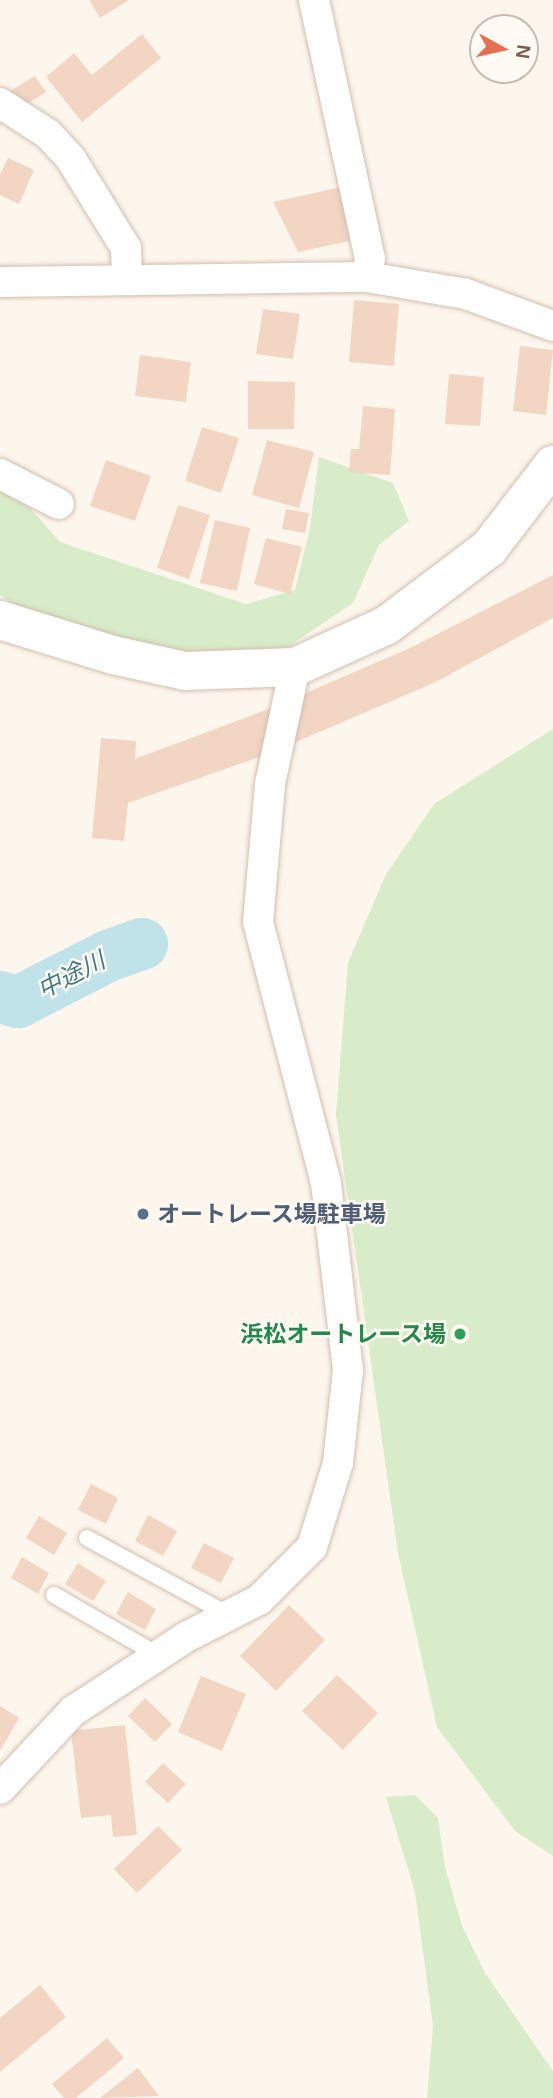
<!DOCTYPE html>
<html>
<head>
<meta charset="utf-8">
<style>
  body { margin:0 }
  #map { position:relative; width:553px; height:2098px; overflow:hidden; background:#fdf6ec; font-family:Helvetica,"Noto Sans JP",sans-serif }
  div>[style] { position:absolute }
  .green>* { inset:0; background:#d8ecc9 }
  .river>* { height:52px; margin:-26px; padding:0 26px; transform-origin:26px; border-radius:26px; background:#bfe3e8 }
  .building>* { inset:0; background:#f3d5c3 }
  .roads { filter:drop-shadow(0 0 2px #d1beb0) drop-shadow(0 0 2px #d1beb0) }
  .lane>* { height:16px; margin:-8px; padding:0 8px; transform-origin:8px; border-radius:8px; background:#fff }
  .street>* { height:30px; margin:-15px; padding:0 15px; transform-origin:15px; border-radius:15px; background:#fff }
  .secondary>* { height:38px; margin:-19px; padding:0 19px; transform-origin:19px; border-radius:19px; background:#fff }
  .dots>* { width:19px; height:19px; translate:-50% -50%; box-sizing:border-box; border:4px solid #fffaf3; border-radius:50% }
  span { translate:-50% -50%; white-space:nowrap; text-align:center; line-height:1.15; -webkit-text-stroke:5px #fffaf3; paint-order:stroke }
  .service-label { font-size:23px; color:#4e5e75; font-weight:700 }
  .left { translate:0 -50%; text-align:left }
  .leisure-label { font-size:23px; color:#27864d; font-weight:700 }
  .right { translate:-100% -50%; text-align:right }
  .water-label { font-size:24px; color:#437c86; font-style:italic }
  .north { position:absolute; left:469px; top:14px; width:70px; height:70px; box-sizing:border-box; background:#fffaf3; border:2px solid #cabbb1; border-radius:50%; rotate:98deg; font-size:19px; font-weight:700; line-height:28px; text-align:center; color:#7a5c4d }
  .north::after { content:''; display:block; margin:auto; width:24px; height:32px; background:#e76f51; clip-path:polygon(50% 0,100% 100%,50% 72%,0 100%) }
</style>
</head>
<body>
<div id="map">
  <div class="green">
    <i style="clip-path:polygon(319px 457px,393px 483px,409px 521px,379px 545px,353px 603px,279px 653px,181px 658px,26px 613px,0 595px,0 488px,30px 508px,60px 542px,246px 604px,295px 590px,310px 528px)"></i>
    <i style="clip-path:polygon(553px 729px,553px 1856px,515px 1831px,437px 1727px,398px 1553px,336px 1115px,348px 963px,385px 876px,434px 804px)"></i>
    <i style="clip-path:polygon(415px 1795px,438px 1818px,445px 1867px,462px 1926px,485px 1973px,553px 2071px,553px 2098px,427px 2098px,433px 2026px,415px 1892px,386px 1797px)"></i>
  </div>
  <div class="river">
    <i style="left:0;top:997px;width:19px;rotate:16deg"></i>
    <i style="left:18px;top:1002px;width:103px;rotate:-27.1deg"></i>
    <i style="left:110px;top:955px;width:34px;rotate:-19deg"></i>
  </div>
  <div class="building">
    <i style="clip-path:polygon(89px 0,129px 0,100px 18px)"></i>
    <i style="clip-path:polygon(142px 34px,161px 58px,82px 122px,46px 77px,74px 53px,92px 75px)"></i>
    <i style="clip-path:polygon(35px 76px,46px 92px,20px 108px,10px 91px)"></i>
    <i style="clip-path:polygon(8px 158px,34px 170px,19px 204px,0 195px,0 175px)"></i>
    <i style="clip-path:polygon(342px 187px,354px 240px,298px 252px,273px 202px)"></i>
    <i style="clip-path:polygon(354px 300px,399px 304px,394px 366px,349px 362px)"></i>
    <i style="clip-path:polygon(263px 309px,300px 314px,293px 359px,256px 354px)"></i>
    <i style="clip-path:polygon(520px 346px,553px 350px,546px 415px,513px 411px)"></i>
    <i style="clip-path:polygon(140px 355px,191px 362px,186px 402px,135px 396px)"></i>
    <i style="clip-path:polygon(449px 374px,484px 377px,480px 426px,445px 424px)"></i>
    <i style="clip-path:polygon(248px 381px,295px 382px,294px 429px,248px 429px)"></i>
    <i style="clip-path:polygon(363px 406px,395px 409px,390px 475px,349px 472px,351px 449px,359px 449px)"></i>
    <i style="clip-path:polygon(202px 427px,239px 438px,221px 493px,185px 481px)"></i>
    <i style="clip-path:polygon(267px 440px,314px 452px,299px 508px,252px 495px)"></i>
    <i style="clip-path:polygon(106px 460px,151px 476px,135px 521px,90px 506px)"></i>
    <i style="clip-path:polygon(178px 505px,210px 515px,189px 579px,157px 568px)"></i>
    <i style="clip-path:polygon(286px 509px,309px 513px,305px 533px,282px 529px)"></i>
    <i style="clip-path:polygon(215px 520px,250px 528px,237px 591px,200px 583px)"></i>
    <i style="clip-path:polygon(266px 538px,302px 547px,290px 594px,254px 584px)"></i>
    <i style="clip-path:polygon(553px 575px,553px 618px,436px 682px,268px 754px,128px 803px,124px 841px,92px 838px,101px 738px,136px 741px,135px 759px,266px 710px,410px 648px)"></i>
    <i style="clip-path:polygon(91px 1484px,118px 1498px,106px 1524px,78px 1510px)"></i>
    <i style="clip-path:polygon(148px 1515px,177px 1531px,163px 1556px,135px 1541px)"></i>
    <i style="clip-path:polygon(39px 1516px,67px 1533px,54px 1555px,26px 1538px)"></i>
    <i style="clip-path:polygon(204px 1543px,234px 1558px,221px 1583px,191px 1568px)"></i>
    <i style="clip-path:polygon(22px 1557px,49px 1573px,38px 1594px,11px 1578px)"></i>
    <i style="clip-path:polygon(78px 1563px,106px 1581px,93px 1601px,65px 1584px)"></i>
    <i style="clip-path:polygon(128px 1592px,156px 1609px,145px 1630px,116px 1614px)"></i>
    <i style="clip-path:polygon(289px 1605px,325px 1640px,276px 1691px,240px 1656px)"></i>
    <i style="clip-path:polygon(337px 1675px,378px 1713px,343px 1750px,302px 1711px)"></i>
    <i style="clip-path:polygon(201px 1676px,246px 1694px,222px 1751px,178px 1732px)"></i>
    <i style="clip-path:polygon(145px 1698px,172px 1724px,155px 1742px,128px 1716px)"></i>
    <i style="clip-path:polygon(0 1706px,19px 1718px,0 1751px)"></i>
    <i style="clip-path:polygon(125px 1725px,137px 1835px,113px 1837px,111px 1815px,81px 1818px,71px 1731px)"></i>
    <i style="clip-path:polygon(163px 1763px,186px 1784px,168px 1803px,145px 1782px)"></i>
    <i style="clip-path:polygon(158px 1826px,182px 1850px,137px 1893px,114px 1869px)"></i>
    <i style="clip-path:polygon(40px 1985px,66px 2017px,0 2072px,0 2018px)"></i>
    <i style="clip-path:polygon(107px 2038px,124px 2058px,76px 2098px,64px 2098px,52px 2084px)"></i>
    <i style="clip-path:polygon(138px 2068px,159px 2096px,100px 2098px)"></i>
  </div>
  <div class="roads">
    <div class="lane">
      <i style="left:87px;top:1538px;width:162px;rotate:28.5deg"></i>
      <i style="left:54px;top:1595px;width:120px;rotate:30deg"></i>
    </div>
    <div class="street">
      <i style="left:314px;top:0;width:264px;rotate:77.8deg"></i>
      <i style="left:370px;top:258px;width:19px;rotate:99deg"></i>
      <i style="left:0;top:103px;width:57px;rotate:32.9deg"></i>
      <i style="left:48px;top:134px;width:34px;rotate:47deg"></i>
      <i style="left:71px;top:159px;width:105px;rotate:58.3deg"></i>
      <i style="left:126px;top:248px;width:31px;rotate:88deg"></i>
      <i style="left:0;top:282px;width:367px;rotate:-0.8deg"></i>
      <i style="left:367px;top:277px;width:100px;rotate:9.7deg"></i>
      <i style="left:466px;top:294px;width:93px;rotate:20.2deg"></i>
      <i style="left:0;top:474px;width:66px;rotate:27deg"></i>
      <i style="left:0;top:1789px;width:107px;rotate:-46.9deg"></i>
      <i style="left:73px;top:1711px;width:135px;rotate:-33.2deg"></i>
      <i style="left:186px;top:1637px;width:82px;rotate:-26.9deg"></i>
      <i style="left:259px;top:1600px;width:75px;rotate:-45deg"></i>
      <i style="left:312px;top:1547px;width:88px;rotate:-72.8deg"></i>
      <i style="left:338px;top:1463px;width:94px;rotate:-83.9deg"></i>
      <i style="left:348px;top:1370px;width:188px;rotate:-96.7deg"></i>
      <i style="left:326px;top:1183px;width:270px;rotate:-104.6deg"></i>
      <i style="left:258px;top:922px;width:139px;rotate:-85deg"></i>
      <i style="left:270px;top:784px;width:120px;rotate:-77.9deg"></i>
    </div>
    <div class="secondary">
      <i style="left:0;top:620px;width:118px;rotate:17.2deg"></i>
      <i style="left:113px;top:655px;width:74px;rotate:12.5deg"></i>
      <i style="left:185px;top:671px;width:110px;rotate:-2.1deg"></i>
      <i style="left:295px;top:667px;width:101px;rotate:-24.5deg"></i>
      <i style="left:387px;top:625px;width:128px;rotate:-37deg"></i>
      <i style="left:489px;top:548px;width:105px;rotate:-52.4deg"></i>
    </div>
  </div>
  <div class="dots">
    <i style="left:143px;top:1214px;background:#5c6f8a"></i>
    <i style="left:460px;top:1334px;background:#2e9e5b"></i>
  </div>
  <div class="service-label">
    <span class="left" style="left:157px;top:1214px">オートレース場駐車場</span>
  </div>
  <div class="leisure-label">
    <span class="right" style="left:446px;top:1334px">浜松オートレース場</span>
  </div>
  <div class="water-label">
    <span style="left:71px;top:975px;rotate:-27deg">中途川</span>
  </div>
  <div class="north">N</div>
</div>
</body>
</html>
